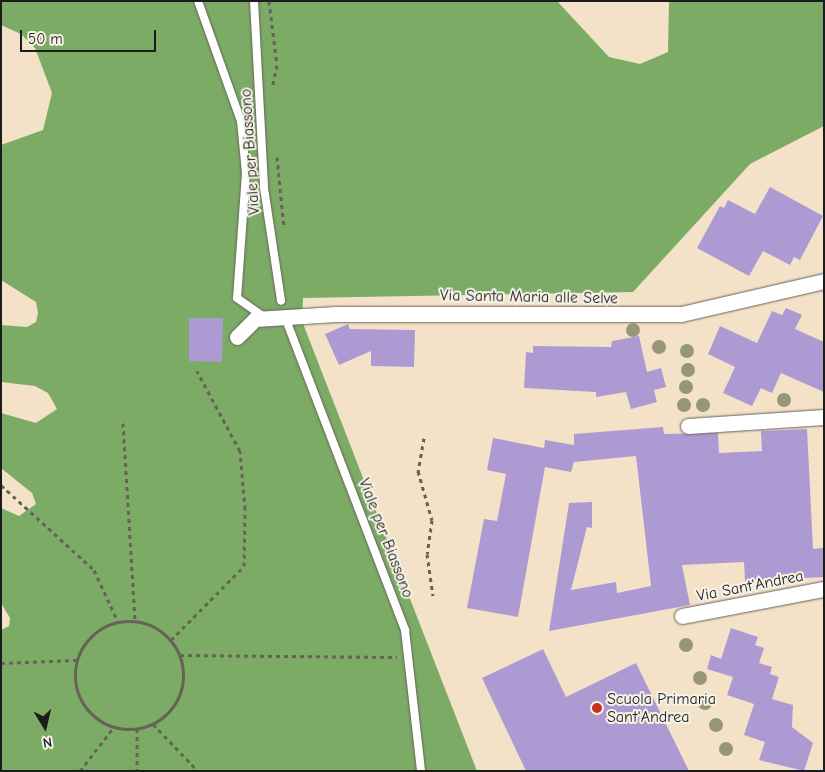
<!DOCTYPE html>
<html>
<head>
<meta charset="utf-8">
<style>
  body { margin:0 }
  #map { position:relative; width:825px; height:772px; overflow:hidden; background:#f4e2c8; font-family:"Comic Neue",sans-serif }
  div>[style] { position:absolute }
  .forest>* { inset:0; background:#7bab65 }
  .building>* { inset:0; background:#ae9ad3 }
  .path>* { height:3px; margin-top:-1.5px; transform-origin:0; background:repeating-linear-gradient(90deg,#686158 0 4px,transparent 0 8px) }
  .path>.ring { margin:-1.5px; padding:0; box-sizing:content-box; background:none; border:3px solid #686158; border-radius:50% }
  .roads { filter:drop-shadow(0 0 1px #686158) drop-shadow(0 0 1px #686158) }
  .lane>* { height:8px; margin:-4px; padding:0 4px; transform-origin:4px; border-radius:4px; background:#fff }
  .street>* { height:15px; margin:-7.5px; padding:0 7.5px; transform-origin:7.5px; border-radius:7.5px; background:#fff }
  .trees>* { width:14px; height:14px; margin:-7px; border-radius:50%; background:#95967a }
  .dots>* { width:14px; height:14px; translate:-50% -50%; box-sizing:border-box; border:2px solid #f7f3e8; border-radius:50% }
  span { translate:-50% -50%; white-space:nowrap; text-align:center; line-height:1.15; -webkit-text-stroke:4px #f7f3e8; paint-order:stroke }
  .street-label { font-size:16px; color:#1c1c1c }
  .poi-label { font-size:16px; color:#1c1c1c }
  .left { translate:0 -50%; text-align:left }
  .frame { position:absolute; inset:0; border:2px solid #1c1c1c; pointer-events:none }
  .north { position:absolute; left:20px; top:702px; width:50px; height:50px; -webkit-text-stroke:4px #f7f3e8; paint-order:stroke; rotate:171deg; font-size:14px; font-weight:700; line-height:20px; text-align:center; color:#1c1c1c }
  .north::after { content:''; display:block; margin:auto; width:18px; height:22px; background:#1c1c1c; clip-path:polygon(50% 0,100% 100%,50% 72%,0 100%) }
  .scale { position:absolute; left:20px; top:30px; width:136px; height:22px; box-sizing:border-box; border:2px solid #1c1c1c; border-top:0; padding-left:6px; font-size:15px; line-height:18px; white-space:nowrap; color:#1c1c1c; -webkit-text-stroke:4px #f7f3e8; paint-order:stroke }
</style>
</head>
<body>
<div id="map">
  <div class="forest">
    <i style="clip-path:polygon(1px 1px,557px 1px,609px 57px,640px 64px,668px 52px,669px 1px,824px 1px,824px 126px,750px 164px,633px 292px,303px 298px,302px 321px,477px 771px,1px 771px,1px 630px,9px 626px,10px 618px,1px 603px,1px 508px,19px 516px,36px 504px,32px 493px,1px 468px,1px 413px,36px 423px,57px 409px,48px 393px,35px 386px,1px 382px,1px 325px,27px 327px,36px 322px,38px 313px,36px 302px,1px 280px,1px 145px,43px 130px,52px 93px,35px 48px,21px 34px,1px 25px)"></i>
  </div>
  <div class="building">
    <i style="clip-path:polygon(770px 187px,823px 216px,800px 260px,794px 257px,790px 265px,763px 251px,749px 276px,697px 248px,720px 206px,724px 208px,728px 200px,755px 214px)"></i>
    <i style="clip-path:polygon(786px 308px,802px 315px,795px 329px,824px 342px,824px 392px,781px 373px,772px 393px,761px 388px,752px 406px,723px 393px,735px 367px,708px 354px,720px 326px,757px 343px,772px 311px,782px 315px)"></i>
    <i style="clip-path:polygon(189px 318px,223px 318px,222px 362px,189px 361px)"></i>
    <i style="clip-path:polygon(348px 324px,350px 329px,415px 330px,414px 367px,371px 366px,371px 351px,339px 365px,325px 334px)"></i>
    <i style="clip-path:polygon(639px 336px,647px 372px,661px 368px,666px 387px,654px 390px,657px 402px,631px 409px,626px 392px,596px 397px,596px 392px,524px 388px,526px 352px,533px 353px,533px 346px,611px 347px,612px 341px)"></i>
    <i style="clip-path:polygon(663px 427px,664px 434px,718px 433px,719px 453px,762px 451px,761px 431px,807px 429px,813px 549px,823px 548px,824px 577px,745px 581px,744px 562px,682px 565px,690px 605px,549px 631px,569px 503px,592px 502px,592px 528px,587px 527px,571px 590px,616px 582px,617px 593px,651px 586px,636px 456px,574px 462px,571px 472px,545px 467px,518px 617px,467px 608px,484px 519px,497px 521px,506px 474px,487px 470px,493px 438px,544px 448px,545px 440px,574px 445px,574px 434px)"></i>
    <i style="clip-path:polygon(731px 628px,758px 637px,755px 645px,764px 648px,759px 663px,772px 667px,770px 674px,779px 677px,772px 699px,793px 705px,792px 727px,813px 743px,804px 771px,759px 760px,765px 742px,744px 735px,754px 704px,727px 695px,733px 677px,707px 669px,711px 655px,721px 659px)"></i>
    <i style="clip-path:polygon(543px 649px,566px 697px,636px 663px,689px 771px,526px 771px,482px 678px)"></i>
  </div>
  <div class="path">
    <i style="left:269px;top:1px;width:64px;rotate:82.9deg"></i>
    <i style="left:277px;top:65px;width:24px;rotate:102deg"></i>
    <i style="left:277px;top:157px;width:71px;rotate:84.4deg"></i>
    <i style="left:123px;top:423px;width:198px;rotate:86.5deg"></i>
    <i style="left:424px;top:438px;width:34px;rotate:100deg"></i>
    <i style="left:418px;top:471px;width:51px;rotate:74.1deg"></i>
    <i style="left:432px;top:520px;width:34px;rotate:98deg"></i>
    <i style="left:427px;top:554px;width:42px;rotate:81.9deg"></i>
    <i style="left:1px;top:485px;width:126px;rotate:42.4deg"></i>
    <i style="left:94px;top:570px;width:57px;rotate:65.2deg"></i>
    <i class="ring" style="left:75px;top:621px;width:105px;height:105px"></i>
    <i style="left:171px;top:640px;width:104px;rotate:-45.4deg"></i>
    <i style="left:244px;top:566px;width:57px;rotate:-89deg"></i>
    <i style="left:245px;top:509px;width:58px;rotate:-94.9deg"></i>
    <i style="left:240px;top:451px;width:91px;rotate:-118.3deg"></i>
    <i style="left:180px;top:655px;width:217px;rotate:0.5deg"></i>
    <i style="left:1px;top:663px;width:76px;rotate:-2.3deg"></i>
    <i style="left:153px;top:724px;width:65px;rotate:46.2deg"></i>
    <i style="left:137px;top:729px;width:42px;rotate:90deg"></i>
    <i style="left:80px;top:771px;width:56px;rotate:-52.3deg"></i>
  </div>
  <div class="roads">
    <div class="lane">
      <i style="left:198px;top:1px;width:127px;rotate:70.3deg"></i>
      <i style="left:241px;top:121px;width:52px;rotate:84.5deg"></i>
      <i style="left:246px;top:173px;width:125px;rotate:94.1deg"></i>
      <i style="left:237px;top:298px;width:33px;rotate:35deg"></i>
      <i style="left:254px;top:1px;width:187px;rotate:86.9deg"></i>
      <i style="left:264px;top:188px;width:114px;rotate:81.4deg"></i>
      <i style="left:288px;top:325px;width:327px;rotate:69deg"></i>
      <i style="left:405px;top:630px;width:142px;rotate:83.5deg"></i>
    </div>
    <div class="street">
      <i style="left:237px;top:337px;width:25px;rotate:-45deg"></i>
      <i style="left:255px;top:319px;width:81px;rotate:-3.5deg"></i>
      <i style="left:336px;top:314px;width:345px"></i>
      <i style="left:681px;top:314px;width:147px;rotate:-13deg"></i>
      <i style="left:688px;top:426px;width:136px;rotate:-3.8deg"></i>
      <i style="left:682px;top:616px;width:145px;rotate:-10.8deg"></i>
    </div>
  </div>
  <div class="trees">
    <i style="left:633px;top:330px"></i>
    <i style="left:659px;top:347px"></i>
    <i style="left:687px;top:351px"></i>
    <i style="left:688px;top:370px"></i>
    <i style="left:686px;top:387px"></i>
    <i style="left:784px;top:400px"></i>
    <i style="left:684px;top:405px"></i>
    <i style="left:703px;top:405px"></i>
    <i style="left:686px;top:645px"></i>
    <i style="left:700px;top:678px"></i>
    <i style="left:705px;top:703px"></i>
    <i style="left:716px;top:725px"></i>
    <i style="left:726px;top:749px"></i>
  </div>
  <div class="dots">
    <i style="left:597px;top:708px;background:#c8321e"></i>
  </div>
  <div class="street-label">
    <span style="left:250px;top:152px;rotate:-94deg">Viale per Biassono</span>
    <span style="left:529px;top:297px;rotate:1deg">Via Santa Maria alle Selve</span>
    <span style="left:386px;top:538px;rotate:69deg">Viale per Biassono</span>
    <span style="left:750px;top:586px;rotate:-11deg">Via Sant'Andrea</span>
  </div>
  <div class="poi-label">
    <span class="left" style="left:607px;top:708px">Scuola Primaria<br>Sant'Andrea</span>
  </div>
  <div class="frame"></div>
  <div class="north">N</div>
  <div class="scale">50 m</div>
</div>
</body>
</html>
